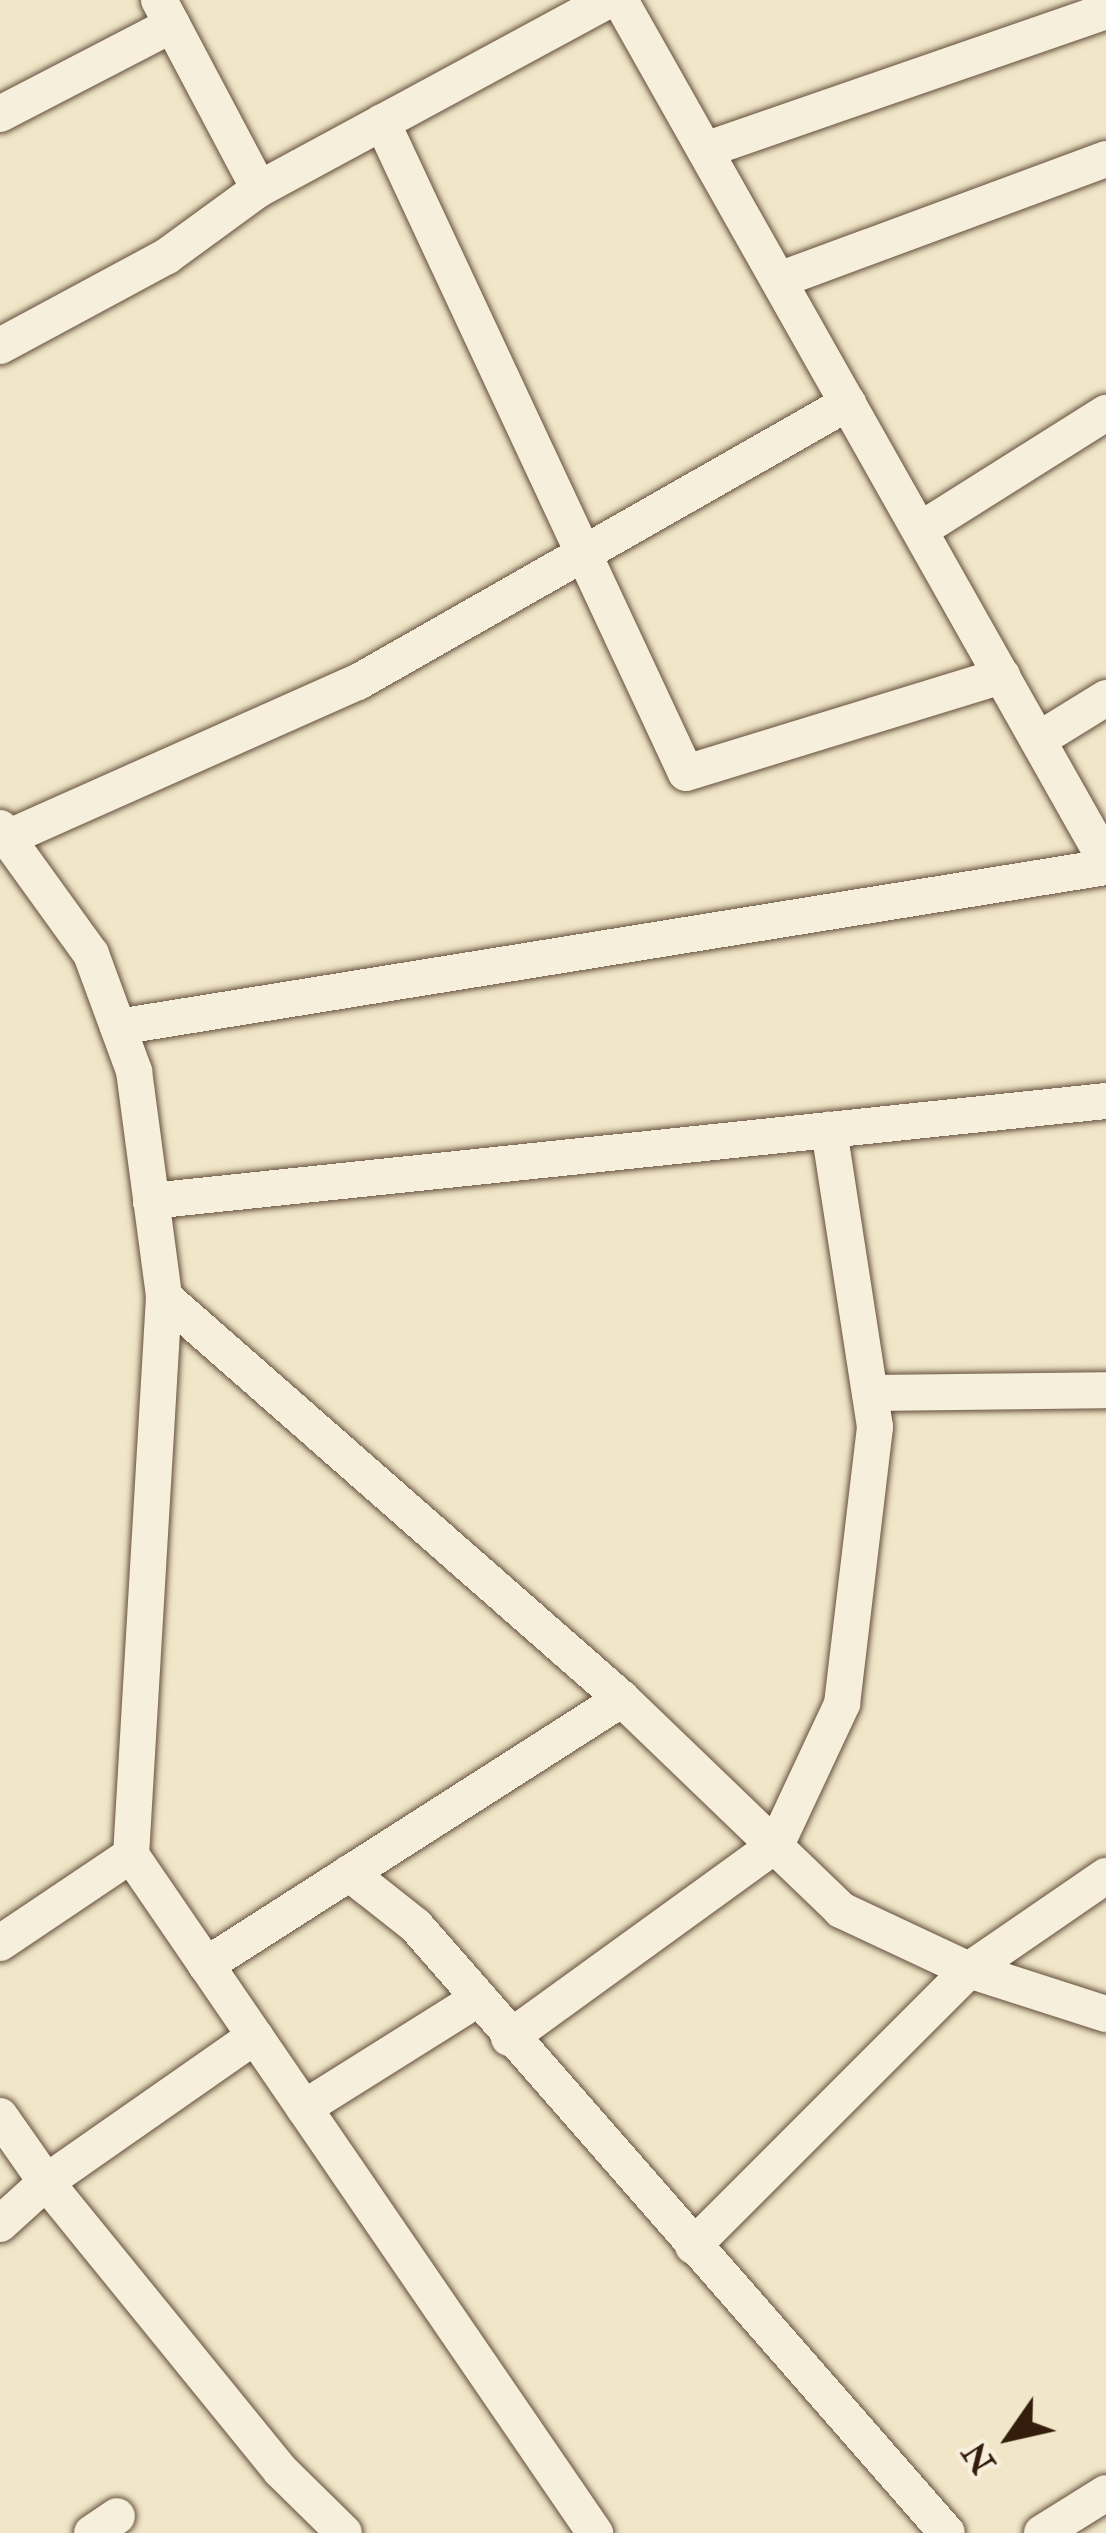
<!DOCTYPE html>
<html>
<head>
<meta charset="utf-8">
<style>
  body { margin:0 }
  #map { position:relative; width:1106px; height:2533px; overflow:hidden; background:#f1e6c8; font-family:"IM FELL Double Pica",serif }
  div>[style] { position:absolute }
  .roads { filter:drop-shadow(0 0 3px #644f3c) drop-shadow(0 0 3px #644f3c) }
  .street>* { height:36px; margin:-18px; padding:0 18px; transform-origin:18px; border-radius:18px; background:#f6efdb }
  span { translate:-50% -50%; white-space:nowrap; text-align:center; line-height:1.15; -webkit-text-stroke:12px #f6efdb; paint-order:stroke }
  .north { position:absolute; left:950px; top:2377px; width:120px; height:120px; -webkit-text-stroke:9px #f6efdb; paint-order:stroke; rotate:236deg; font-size:33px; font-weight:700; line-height:48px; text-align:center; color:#351d0d }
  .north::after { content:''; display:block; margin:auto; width:42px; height:54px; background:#351d0d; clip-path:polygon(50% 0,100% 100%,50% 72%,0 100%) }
</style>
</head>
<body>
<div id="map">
  <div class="roads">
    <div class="street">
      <i style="left:159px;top:0;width:214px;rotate:62.1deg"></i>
      <i style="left:620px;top:0;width:989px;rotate:60.56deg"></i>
      <i style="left:0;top:114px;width:194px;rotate:-27.4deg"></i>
      <i style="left:382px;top:122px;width:718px;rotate:64.97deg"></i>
      <i style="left:686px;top:773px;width:331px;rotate:-17.1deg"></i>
      <i style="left:705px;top:150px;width:424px;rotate:-19.1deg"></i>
      <i style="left:779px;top:280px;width:349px;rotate:-20.3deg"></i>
      <i style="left:0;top:346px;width:190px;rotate:-28.3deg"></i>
      <i style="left:167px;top:256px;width:114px;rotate:-36.1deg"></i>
      <i style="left:259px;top:189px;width:397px;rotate:-28.4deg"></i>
      <i style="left:920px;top:530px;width:220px;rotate:-32.2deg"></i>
      <i style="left:1038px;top:740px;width:80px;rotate:-31.7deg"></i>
      <i style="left:0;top:828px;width:155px;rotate:54.2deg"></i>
      <i style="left:91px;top:954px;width:125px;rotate:69.8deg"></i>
      <i style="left:134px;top:1071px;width:228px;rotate:82.4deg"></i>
      <i style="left:164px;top:1297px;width:559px;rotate:93.38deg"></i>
      <i style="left:131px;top:1855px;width:822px;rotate:55.61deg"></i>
      <i style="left:7px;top:838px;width:384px;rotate:-24deg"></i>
      <i style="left:358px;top:682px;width:564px;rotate:-29.66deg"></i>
      <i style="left:118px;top:1027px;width:1001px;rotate:-9.2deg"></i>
      <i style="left:151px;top:1201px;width:960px;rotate:-5.98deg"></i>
      <i style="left:164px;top:1297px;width:609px;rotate:41.27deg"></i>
      <i style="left:622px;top:1699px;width:304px;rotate:43.9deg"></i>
      <i style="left:841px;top:1910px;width:141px;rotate:25.1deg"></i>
      <i style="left:969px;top:1970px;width:144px;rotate:17.8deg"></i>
      <i style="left:870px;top:1393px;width:236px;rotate:-0.7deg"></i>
      <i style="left:349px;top:1873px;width:85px;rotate:38.3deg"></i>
      <i style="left:416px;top:1926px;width:806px;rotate:48.82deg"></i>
      <i style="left:0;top:1943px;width:158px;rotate:-33.9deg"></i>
      <i style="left:206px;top:1965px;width:494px;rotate:-32.6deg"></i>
      <i style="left:509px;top:2038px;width:329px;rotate:-35.9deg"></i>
      <i style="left:776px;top:1845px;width:156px;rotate:-64.9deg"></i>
      <i style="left:842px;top:1704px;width:279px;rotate:-83.2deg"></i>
      <i style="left:875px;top:1427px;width:301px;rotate:-98.8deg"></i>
      <i style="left:304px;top:2108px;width:203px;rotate:-32.1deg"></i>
      <i style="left:0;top:2116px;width:80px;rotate:55.1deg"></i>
      <i style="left:46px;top:2182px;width:372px;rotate:50.9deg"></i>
      <i style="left:281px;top:2471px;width:88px;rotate:44.5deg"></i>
      <i style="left:0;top:2224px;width:62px;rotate:-42.4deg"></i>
      <i style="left:46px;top:2182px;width:255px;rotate:-34.9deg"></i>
      <i style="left:693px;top:2246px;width:390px;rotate:-45deg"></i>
      <i style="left:969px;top:1970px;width:166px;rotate:-34.5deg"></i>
      <i style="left:92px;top:2533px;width:30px;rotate:-34deg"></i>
      <i style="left:1042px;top:2533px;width:75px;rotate:-32deg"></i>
    </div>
  </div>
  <div class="north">N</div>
</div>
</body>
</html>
